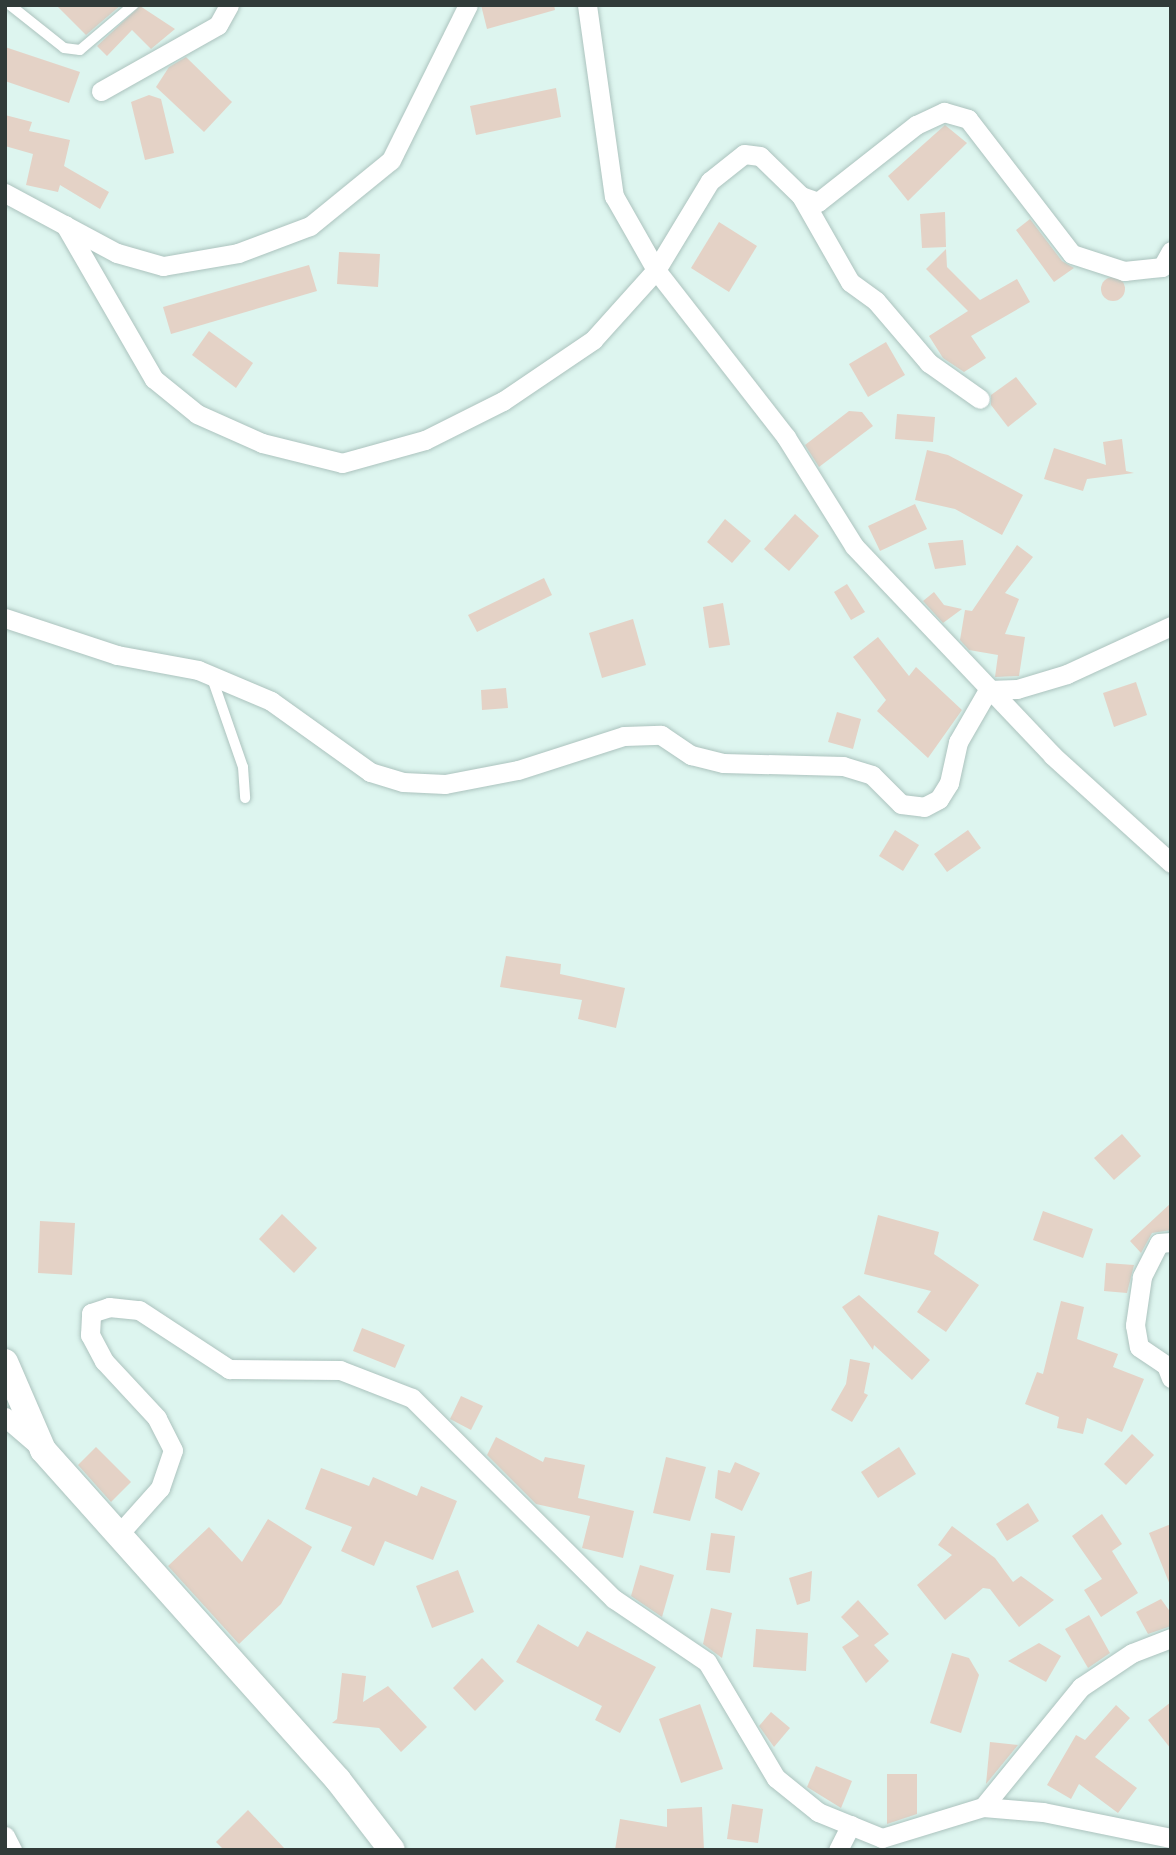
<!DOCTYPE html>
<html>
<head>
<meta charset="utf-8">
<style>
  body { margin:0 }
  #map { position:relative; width:1176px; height:1855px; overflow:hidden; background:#ddf5ef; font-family:"PT Sans Narrow",sans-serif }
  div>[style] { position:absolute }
  .building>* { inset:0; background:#e4d2c6 }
  .round { border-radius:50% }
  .roads { filter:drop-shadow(0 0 2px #acc3be) drop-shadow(0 0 2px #acc3be) }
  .lane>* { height:10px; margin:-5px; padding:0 5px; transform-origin:5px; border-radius:5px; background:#fff }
  .street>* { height:19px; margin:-9.5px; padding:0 9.5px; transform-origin:9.5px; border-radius:9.5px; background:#fff }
  .secondary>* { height:26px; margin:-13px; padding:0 13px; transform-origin:13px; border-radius:13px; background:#fff }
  span { translate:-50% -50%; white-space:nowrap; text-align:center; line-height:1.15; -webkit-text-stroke:7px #fff; paint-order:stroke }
  .frame { position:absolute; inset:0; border:7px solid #313b39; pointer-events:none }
</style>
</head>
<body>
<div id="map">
  <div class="building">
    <i style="clip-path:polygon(56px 5px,121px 5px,86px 35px)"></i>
    <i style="clip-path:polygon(481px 5px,554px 5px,555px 10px,487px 29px)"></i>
    <i style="clip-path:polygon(140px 6px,175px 29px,151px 49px,132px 30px,107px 56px,97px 46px)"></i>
    <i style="clip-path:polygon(5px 47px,80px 72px,69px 103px,5px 81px)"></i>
    <i style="clip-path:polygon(186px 57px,232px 102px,204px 132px,156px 87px,169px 67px)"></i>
    <i style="clip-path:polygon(556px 88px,561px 117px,476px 135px,470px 106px)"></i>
    <i style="clip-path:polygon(149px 95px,161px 99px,174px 153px,145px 160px,131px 102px)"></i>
    <i style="clip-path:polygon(5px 115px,32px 122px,29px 131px,70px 140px,64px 166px,109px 192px,100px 209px,60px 185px,58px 192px,26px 185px,33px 154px,5px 146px)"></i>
    <i style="clip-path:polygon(945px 125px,967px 143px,908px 201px,888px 176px)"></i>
    <i style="clip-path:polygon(945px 212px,946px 247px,922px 248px,920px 214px)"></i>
    <i style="clip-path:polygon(1030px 219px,1062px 261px,1074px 268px,1054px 282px,1016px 230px)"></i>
    <i style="clip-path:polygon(719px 222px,757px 246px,729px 292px,691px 268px)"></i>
    <i style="clip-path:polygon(946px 249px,947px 267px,980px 300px,1017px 279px,1030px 302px,971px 336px,986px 358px,964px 372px,943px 358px,929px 336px,968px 311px,926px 269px)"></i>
    <i style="clip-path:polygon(339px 252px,380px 254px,378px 287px,337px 284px)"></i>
    <i style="clip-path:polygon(309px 265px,317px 291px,171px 334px,163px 307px)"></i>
    <i class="round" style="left:1101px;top:277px;width:24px;height:24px"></i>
    <i style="clip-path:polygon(209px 331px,253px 363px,236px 388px,192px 355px)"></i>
    <i style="clip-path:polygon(886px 342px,905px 375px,868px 397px,849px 364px)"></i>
    <i style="clip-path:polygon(1016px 377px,1037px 404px,1008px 427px,991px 405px,991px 395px)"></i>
    <i style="clip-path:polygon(849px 411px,862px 412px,873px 426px,819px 467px,805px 445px)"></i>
    <i style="clip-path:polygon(897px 414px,935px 417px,933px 442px,895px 439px)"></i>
    <i style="clip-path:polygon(1122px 439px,1126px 471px,1134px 473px,1087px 479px,1083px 491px,1044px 479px,1054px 448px,1106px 465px,1103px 442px)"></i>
    <i style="clip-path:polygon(927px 450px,948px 455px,1023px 495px,1002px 535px,955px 509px,915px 500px)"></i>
    <i style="clip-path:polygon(915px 504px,927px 529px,880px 551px,868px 526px)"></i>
    <i style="clip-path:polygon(795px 514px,819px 536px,789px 571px,764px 549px)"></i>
    <i style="clip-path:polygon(725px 519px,751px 541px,732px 563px,707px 542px)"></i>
    <i style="clip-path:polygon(963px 540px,966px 565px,935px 569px,928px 543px)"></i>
    <i style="clip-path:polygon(1017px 545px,1033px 557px,1005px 593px,1019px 599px,1005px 634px,1025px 637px,1019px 676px,995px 677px,998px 655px,969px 650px,960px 640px,965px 610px,972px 611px)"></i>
    <i style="clip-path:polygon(544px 578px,552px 595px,477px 632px,468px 615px)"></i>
    <i style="clip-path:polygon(847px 584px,865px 612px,851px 620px,834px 592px)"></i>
    <i style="clip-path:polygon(934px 592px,944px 605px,962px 609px,943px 623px,923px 601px)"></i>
    <i style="clip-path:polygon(723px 603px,730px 645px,709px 648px,703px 607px)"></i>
    <i style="clip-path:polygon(633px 619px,646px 665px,602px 678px,589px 633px)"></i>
    <i style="clip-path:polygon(878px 637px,909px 676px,916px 667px,962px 710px,928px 758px,877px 711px,886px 700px,853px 657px)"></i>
    <i style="clip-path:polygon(1136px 682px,1147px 715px,1114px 727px,1103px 693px)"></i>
    <i style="clip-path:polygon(506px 688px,508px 708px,482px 710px,481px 690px)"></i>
    <i style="clip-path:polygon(837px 712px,861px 719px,853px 749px,828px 742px)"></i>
    <i style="clip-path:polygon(895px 830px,919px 845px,903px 871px,879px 856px)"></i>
    <i style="clip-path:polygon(968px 830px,981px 848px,947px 872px,934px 854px)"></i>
    <i style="clip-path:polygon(506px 956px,561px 964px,560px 974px,625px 988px,616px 1028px,578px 1019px,582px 1000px,500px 987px)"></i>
    <i style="clip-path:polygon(1122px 1134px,1141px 1156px,1114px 1180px,1094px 1158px)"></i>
    <i style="clip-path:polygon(1171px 1203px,1171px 1230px,1152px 1233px,1141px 1253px,1130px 1241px)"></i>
    <i style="clip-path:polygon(1043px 1211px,1093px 1229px,1083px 1258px,1033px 1240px)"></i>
    <i style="clip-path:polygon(282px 1214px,317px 1248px,294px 1273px,259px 1239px)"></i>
    <i style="clip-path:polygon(878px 1215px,939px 1232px,934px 1254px,979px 1285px,946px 1332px,917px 1312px,931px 1291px,864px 1274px)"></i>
    <i style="clip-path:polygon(40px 1221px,75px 1223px,72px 1275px,38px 1273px)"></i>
    <i style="clip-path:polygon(1106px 1263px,1134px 1265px,1127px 1293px,1104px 1291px)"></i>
    <i style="clip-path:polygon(859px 1295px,930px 1360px,912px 1380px,874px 1345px,873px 1350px,842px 1307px)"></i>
    <i style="clip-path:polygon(1061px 1301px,1084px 1307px,1077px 1339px,1118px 1354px,1113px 1367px,1144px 1379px,1122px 1432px,1087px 1418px,1083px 1434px,1057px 1428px,1059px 1417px,1025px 1404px,1037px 1372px,1043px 1374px)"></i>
    <i style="clip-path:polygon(362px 1328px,405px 1345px,395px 1368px,353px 1351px)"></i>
    <i style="clip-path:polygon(850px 1359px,870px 1363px,864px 1393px,868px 1395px,852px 1422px,831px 1410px,846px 1384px)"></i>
    <i style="clip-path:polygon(461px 1396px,483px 1406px,471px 1430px,450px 1419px)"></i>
    <i style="clip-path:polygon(1132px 1434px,1154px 1455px,1126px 1485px,1104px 1464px)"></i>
    <i style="clip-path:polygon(496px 1437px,543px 1462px,545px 1457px,585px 1465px,578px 1498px,634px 1511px,623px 1558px,582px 1548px,590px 1516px,536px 1504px,487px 1455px)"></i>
    <i style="clip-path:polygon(96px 1447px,131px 1482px,111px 1502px,78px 1465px)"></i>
    <i style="clip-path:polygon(899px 1447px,916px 1474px,878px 1498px,861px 1472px)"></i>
    <i style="clip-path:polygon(666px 1457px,706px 1467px,690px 1521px,653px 1513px)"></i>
    <i style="clip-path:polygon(735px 1462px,760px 1473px,742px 1511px,715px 1498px,718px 1470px,730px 1473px)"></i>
    <i style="clip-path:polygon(321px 1468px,369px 1486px,373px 1477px,417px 1496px,421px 1486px,457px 1501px,433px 1560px,385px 1541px,374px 1566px,341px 1551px,352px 1527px,305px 1509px)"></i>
    <i style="clip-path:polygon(1028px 1503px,1039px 1521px,1007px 1541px,996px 1524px)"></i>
    <i style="clip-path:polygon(1102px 1514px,1122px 1544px,1112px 1551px,1138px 1593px,1101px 1617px,1084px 1590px,1102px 1579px,1072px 1536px)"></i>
    <i style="clip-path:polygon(268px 1519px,312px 1547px,281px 1604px,239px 1644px,168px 1566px,209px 1527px,242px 1562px)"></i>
    <i style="clip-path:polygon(1171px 1524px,1171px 1585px,1170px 1585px,1149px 1533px)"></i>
    <i style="clip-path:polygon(952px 1526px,995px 1558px,1013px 1582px,1021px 1576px,1054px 1600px,1019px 1627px,990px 1589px,983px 1588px,945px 1620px,917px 1585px,952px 1555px,938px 1545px)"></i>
    <i style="clip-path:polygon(711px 1533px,735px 1536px,730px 1573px,706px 1570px)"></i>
    <i style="clip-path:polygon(640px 1565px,674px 1575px,662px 1617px,631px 1596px)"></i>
    <i style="clip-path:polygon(458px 1570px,474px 1612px,432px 1628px,416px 1586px)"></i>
    <i style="clip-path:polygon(812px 1571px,810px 1601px,797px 1605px,789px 1578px)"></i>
    <i style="clip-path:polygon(1161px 1599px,1171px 1613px,1171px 1626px,1148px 1634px,1136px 1612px)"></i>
    <i style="clip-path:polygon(858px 1600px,889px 1634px,874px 1645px,889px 1661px,866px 1683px,842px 1647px,859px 1636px,841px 1617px)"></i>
    <i style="clip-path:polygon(711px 1608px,732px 1613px,722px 1658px,703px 1644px)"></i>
    <i style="clip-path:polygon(1089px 1615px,1110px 1653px,1088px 1668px,1065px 1629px)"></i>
    <i style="clip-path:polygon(538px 1624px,578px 1647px,587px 1631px,656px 1667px,620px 1733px,595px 1720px,602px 1706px,516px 1662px)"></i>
    <i style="clip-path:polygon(756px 1629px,808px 1633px,806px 1671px,753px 1667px)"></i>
    <i style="clip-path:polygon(1039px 1643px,1061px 1656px,1046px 1682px,1008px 1661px)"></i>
    <i style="clip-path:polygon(952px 1653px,969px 1658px,979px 1675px,961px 1733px,930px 1723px)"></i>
    <i style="clip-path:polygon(482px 1658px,504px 1681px,475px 1711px,453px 1688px)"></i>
    <i style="clip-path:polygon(342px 1673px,366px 1676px,363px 1702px,388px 1686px,427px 1727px,401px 1752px,379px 1728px,332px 1723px,337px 1719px)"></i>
    <i style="clip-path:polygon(1171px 1702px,1171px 1749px,1148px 1720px)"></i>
    <i style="clip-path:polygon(700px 1704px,723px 1769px,681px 1783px,659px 1719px)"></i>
    <i style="clip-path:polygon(1116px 1705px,1130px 1718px,1095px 1757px,1137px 1788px,1118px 1813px,1079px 1784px,1071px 1799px,1047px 1785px,1076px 1735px,1085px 1740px)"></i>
    <i style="clip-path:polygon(771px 1712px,790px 1728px,774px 1747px,759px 1726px)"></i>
    <i style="clip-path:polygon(990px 1742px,1018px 1745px,986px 1784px)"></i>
    <i style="clip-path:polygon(816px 1766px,852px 1781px,841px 1808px,807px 1787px)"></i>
    <i style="clip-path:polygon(887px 1774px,917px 1774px,917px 1814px,887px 1824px)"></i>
    <i style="clip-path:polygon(732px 1804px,763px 1809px,758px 1843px,727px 1839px)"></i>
    <i style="clip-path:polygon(702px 1807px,704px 1850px,615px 1850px,620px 1819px,667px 1827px,667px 1809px)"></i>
    <i style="clip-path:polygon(248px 1810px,286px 1850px,224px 1850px,216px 1842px)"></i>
  </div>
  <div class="roads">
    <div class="lane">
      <i style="left:10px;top:5px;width:69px;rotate:38.5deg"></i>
      <i style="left:64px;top:48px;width:16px;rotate:7deg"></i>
      <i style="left:80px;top:50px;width:70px;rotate:-40.3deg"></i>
      <i style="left:212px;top:678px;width:94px;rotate:70.8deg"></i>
      <i style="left:243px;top:767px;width:31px;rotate:86deg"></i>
    </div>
    <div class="street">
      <i style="left:587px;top:5px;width:193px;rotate:82deg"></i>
      <i style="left:614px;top:196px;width:85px;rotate:60.4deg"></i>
      <i style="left:656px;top:270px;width:212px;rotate:52.1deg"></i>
      <i style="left:786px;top:437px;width:128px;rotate:58deg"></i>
      <i style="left:854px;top:546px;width:288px;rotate:46.5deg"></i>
      <i style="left:1052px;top:755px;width:161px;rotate:42.2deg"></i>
      <i style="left:101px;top:91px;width:134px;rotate:-29.4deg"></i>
      <i style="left:218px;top:25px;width:23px;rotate:-61deg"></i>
      <i style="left:5px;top:193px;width:127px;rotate:28.2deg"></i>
      <i style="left:117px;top:253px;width:48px;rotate:15.8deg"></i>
      <i style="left:163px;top:266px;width:76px;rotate:-9.8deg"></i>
      <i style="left:238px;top:253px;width:77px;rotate:-20.6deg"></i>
      <i style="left:310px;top:226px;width:104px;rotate:-39.2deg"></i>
      <i style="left:391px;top:160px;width:173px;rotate:-63.6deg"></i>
      <i style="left:801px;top:196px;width:99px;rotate:60.3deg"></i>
      <i style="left:850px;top:282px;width:32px;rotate:36deg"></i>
      <i style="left:876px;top:301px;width:82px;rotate:49.5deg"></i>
      <i style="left:929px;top:363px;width:62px;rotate:35.2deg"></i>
      <i style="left:65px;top:225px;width:178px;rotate:60deg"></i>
      <i style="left:154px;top:379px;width:55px;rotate:39.1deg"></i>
      <i style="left:197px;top:414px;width:71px;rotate:24deg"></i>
      <i style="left:262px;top:443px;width:82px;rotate:14deg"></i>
      <i style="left:342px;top:463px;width:86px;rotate:-15.5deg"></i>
      <i style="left:425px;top:440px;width:87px;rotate:-26.6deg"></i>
      <i style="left:503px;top:401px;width:109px;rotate:-34.1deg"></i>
      <i style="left:593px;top:340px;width:94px;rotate:-48deg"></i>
      <i style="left:656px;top:270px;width:104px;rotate:-58.8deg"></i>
      <i style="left:710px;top:181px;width:43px;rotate:-38.5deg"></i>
      <i style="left:744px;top:154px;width:16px;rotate:7deg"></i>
      <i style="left:760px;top:156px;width:57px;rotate:44.3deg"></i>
      <i style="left:801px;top:196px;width:18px;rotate:19deg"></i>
      <i style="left:818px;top:202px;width:125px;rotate:-38.2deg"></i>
      <i style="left:916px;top:125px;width:31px;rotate:-25deg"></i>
      <i style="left:944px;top:112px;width:25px;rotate:16deg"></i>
      <i style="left:968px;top:119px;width:170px;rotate:52.4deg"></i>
      <i style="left:1072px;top:254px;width:55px;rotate:18.1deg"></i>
      <i style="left:1124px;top:271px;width:38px;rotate:-6deg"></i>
      <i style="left:1162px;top:267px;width:18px;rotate:-61deg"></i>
      <i style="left:5px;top:618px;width:118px;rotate:18.3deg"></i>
      <i style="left:117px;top:655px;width:82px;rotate:10.5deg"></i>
      <i style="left:198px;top:670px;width:79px;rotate:23deg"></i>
      <i style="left:271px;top:701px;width:122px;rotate:35.6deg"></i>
      <i style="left:370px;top:772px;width:34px;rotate:17deg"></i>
      <i style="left:403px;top:782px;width:42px;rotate:2.7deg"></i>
      <i style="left:445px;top:784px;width:74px;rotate:-10.9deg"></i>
      <i style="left:518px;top:770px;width:111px;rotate:-17.8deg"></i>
      <i style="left:624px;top:736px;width:37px;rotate:-2deg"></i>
      <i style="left:661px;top:735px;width:36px;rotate:34deg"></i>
      <i style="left:691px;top:755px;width:33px;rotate:14deg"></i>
      <i style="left:723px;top:763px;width:120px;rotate:1.4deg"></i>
      <i style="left:843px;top:766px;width:30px;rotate:17deg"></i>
      <i style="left:872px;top:775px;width:41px;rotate:45deg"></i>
      <i style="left:901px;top:804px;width:23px;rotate:7deg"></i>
      <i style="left:924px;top:807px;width:17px;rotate:-28deg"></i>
      <i style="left:939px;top:799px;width:19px;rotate:-58deg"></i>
      <i style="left:949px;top:783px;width:42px;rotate:-77.6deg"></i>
      <i style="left:958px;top:742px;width:60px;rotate:-60deg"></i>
      <i style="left:988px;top:690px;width:29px;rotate:-2deg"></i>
      <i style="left:1017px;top:689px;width:52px;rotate:-16.7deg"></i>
      <i style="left:1067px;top:674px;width:115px;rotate:-24.8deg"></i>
      <i style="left:1171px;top:1242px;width:12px;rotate:175deg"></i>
      <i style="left:1159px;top:1243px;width:38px;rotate:117deg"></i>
      <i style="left:1142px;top:1277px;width:49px;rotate:98.3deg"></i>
      <i style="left:1135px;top:1325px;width:22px;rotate:80deg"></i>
      <i style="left:1139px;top:1347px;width:32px;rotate:34deg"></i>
      <i style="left:1166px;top:1365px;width:14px;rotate:69deg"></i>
      <i style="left:5px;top:1417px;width:46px;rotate:40.6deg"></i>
      <i style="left:118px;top:1535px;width:63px;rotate:-48.2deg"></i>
      <i style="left:160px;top:1488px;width:40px;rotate:-71.1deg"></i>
      <i style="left:173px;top:1450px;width:36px;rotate:-117deg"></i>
      <i style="left:157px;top:1418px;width:78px;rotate:-132.9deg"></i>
      <i style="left:104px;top:1361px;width:30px;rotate:-118deg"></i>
      <i style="left:90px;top:1335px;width:22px;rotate:-87deg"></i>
      <i style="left:91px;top:1313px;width:19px;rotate:-18deg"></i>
      <i style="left:109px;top:1307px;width:30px;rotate:6deg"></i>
      <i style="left:139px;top:1310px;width:108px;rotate:33.2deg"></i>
      <i style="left:229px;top:1369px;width:111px;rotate:0.5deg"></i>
      <i style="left:340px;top:1370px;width:77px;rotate:21.3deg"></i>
      <i style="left:412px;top:1398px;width:285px;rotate:44.9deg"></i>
      <i style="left:614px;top:1599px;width:112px;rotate:34.1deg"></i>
      <i style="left:707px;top:1662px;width:135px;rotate:59.3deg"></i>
      <i style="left:776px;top:1778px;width:54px;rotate:39deg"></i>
      <i style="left:818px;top:1812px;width:69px;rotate:22.1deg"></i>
      <i style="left:882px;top:1838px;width:106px;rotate:-17.1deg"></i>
      <i style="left:983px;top:1807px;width:60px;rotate:4.8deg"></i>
      <i style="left:1043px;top:1812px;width:131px;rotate:11.5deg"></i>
      <i style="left:983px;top:1807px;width:155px;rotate:-50.8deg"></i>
      <i style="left:1081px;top:1687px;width:61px;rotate:-33.7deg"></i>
      <i style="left:1132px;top:1653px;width:42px;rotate:-21deg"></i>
      <i style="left:5px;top:1836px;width:16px;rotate:63deg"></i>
      <i style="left:838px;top:1850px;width:28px;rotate:-63deg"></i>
    </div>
    <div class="secondary">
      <i style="left:5px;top:1362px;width:96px;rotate:66.6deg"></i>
      <i style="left:43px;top:1450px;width:443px;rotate:48.2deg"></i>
      <i style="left:338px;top:1780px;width:88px;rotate:52.4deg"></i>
    </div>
  </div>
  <div class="frame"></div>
</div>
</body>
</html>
